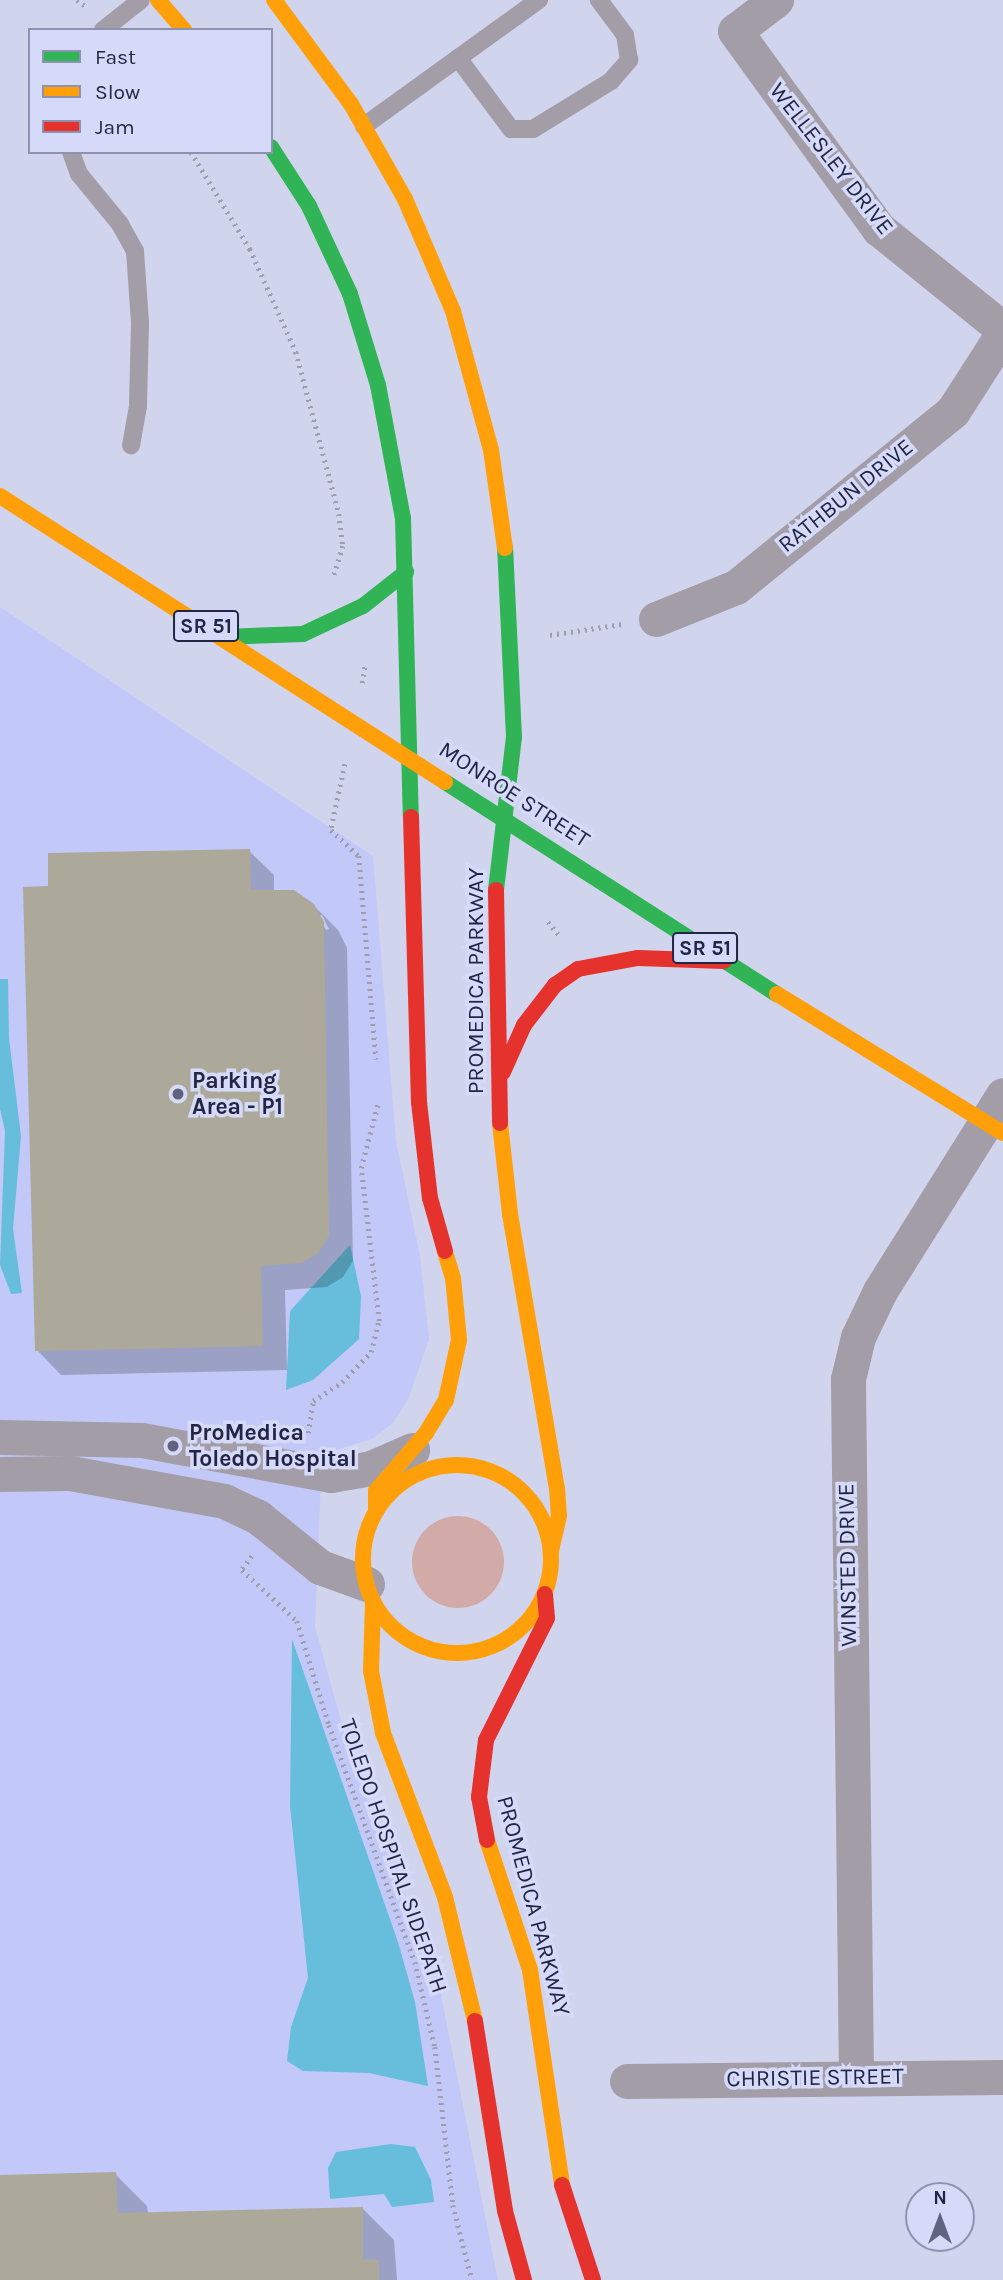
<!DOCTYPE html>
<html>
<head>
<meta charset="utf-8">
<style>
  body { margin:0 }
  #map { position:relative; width:1003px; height:2280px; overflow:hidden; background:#d1d4ed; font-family:Karla,sans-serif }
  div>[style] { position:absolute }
  .built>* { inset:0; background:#c2c8f7 }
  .green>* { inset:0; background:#d2aaa8 }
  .round { border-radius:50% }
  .water>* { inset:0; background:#67bedc }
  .shadow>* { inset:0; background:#0003 }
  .building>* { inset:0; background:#aca99a }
  .path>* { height:4.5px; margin-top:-2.25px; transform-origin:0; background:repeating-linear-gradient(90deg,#9f9daa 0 2px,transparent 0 7px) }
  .lane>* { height:18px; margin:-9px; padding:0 9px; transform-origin:9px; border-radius:9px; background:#a39da8 }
  .street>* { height:35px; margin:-17.5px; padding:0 17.5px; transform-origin:17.5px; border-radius:17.5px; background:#a39da8 }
  .fast>* { height:16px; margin:-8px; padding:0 8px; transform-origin:8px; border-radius:8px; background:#30b455 }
  .slow>* { height:16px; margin:-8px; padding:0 8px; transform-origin:8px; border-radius:8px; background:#ff9f0a }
  .slow>.ring { margin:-8px; padding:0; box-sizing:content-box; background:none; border:16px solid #ff9f0a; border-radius:50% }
  .jam>* { height:16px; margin:-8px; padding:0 8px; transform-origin:8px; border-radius:8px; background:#e5322d }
  .dots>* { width:19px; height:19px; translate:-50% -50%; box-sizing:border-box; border:4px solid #d5daf8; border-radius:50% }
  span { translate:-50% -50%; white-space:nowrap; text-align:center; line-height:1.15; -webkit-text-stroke:7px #d5daf8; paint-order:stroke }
  .shield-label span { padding:2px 5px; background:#d5daf8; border:2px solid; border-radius:5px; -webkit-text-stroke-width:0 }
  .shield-label { font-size:21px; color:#232643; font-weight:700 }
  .street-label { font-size:23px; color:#232643 }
  .poi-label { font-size:23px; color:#232643; font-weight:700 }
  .left { translate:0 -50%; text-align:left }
  .legend { position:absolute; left:28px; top:28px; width:245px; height:126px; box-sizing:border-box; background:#d5daf8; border:2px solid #8e92b0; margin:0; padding:9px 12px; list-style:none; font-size:21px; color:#232643 }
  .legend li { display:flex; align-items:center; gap:14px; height:35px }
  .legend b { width:35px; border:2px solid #8e92b0 }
  .north { position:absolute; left:905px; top:2182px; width:70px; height:70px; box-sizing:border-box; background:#d5daf8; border:2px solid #8e92b0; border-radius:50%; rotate:0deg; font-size:19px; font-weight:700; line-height:28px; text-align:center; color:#232643 }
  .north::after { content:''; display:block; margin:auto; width:24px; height:32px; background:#60637e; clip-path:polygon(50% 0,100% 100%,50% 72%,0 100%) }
</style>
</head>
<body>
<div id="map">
  <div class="built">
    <i style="clip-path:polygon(0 607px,373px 856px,396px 1141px,420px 1256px,429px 1339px,408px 1400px,393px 1423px,372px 1439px,322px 1454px,315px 1627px,351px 1757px,437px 1975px,498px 2280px,0 2280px)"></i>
  </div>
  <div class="green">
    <i class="round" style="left:412px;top:1516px;width:92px;height:92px"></i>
  </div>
  <div class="water">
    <i style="clip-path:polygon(0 979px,8px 979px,9px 1038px,21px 1136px,13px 1229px,22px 1293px,11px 1294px,0 1265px,5px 1131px,0 1109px)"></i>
    <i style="clip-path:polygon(350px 1245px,361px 1296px,359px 1339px,313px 1380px,286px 1390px,290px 1311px)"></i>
    <i style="clip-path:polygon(292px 1639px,398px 1942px,415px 2002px,428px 2086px,369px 2073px,303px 2071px,287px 2061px,291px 2027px,308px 1978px,290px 1806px)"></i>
    <i style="clip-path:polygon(391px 2144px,415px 2147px,431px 2180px,434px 2202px,392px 2207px,384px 2194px,330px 2199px,328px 2168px,336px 2152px)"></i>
  </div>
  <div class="shadow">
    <i style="clip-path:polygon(evenodd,249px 851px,274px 875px,274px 892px,313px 905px,338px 930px,347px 948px,353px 1261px,343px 1277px,327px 1287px,285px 1290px,287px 1370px,61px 1375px,37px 1350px,50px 888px,249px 851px,318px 915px,322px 915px,329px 929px,326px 930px,318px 915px)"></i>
    <i style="clip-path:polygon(115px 2174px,147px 2206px,148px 2214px,362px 2208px,394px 2240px,397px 2280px,0 2280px,0 2176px)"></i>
  </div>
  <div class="building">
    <i style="clip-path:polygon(250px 849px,251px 890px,294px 890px,314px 904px,324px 922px,329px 1236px,318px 1253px,302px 1263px,261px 1266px,263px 1346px,35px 1351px,23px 887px,48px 886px,48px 853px)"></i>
    <i style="clip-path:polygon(116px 2172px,118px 2213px,363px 2207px,363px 2259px,379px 2260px,379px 2280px,0 2280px,0 2175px)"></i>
  </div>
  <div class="path">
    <i style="left:77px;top:0;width:12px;rotate:35deg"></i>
    <i style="left:191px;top:152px;width:114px;rotate:58.7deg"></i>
    <i style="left:250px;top:249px;width:113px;rotate:65.9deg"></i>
    <i style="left:296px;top:352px;width:168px;rotate:75.1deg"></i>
    <i style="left:339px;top:514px;width:32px;rotate:83deg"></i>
    <i style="left:343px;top:546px;width:31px;rotate:107deg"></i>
    <i style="left:550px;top:635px;width:73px;rotate:-8.7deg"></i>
    <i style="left:362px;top:683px;width:19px;rotate:-81deg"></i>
    <i style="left:345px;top:764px;width:67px;rotate:102deg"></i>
    <i style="left:331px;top:830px;width:38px;rotate:43deg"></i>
    <i style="left:359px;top:856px;width:204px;rotate:85.2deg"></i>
    <i style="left:548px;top:922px;width:20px;rotate:49deg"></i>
    <i style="left:308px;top:1433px;width:32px;rotate:-81deg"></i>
    <i style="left:313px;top:1401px;width:35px;rotate:-33deg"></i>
    <i style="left:342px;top:1382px;width:42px;rotate:-46deg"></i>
    <i style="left:371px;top:1352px;width:32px;rotate:-76deg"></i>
    <i style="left:379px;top:1321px;width:154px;rotate:-96.7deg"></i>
    <i style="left:361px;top:1168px;width:67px;rotate:-75.3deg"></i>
    <i style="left:252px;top:1556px;width:17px;rotate:126deg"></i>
    <i style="left:242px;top:1570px;width:75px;rotate:42.8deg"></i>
    <i style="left:297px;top:1621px;width:109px;rotate:72.9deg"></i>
    <i style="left:329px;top:1725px;width:252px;rotate:70.1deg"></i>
    <i style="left:415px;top:1962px;width:87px;rotate:76.8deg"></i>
    <i style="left:435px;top:2047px;width:159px;rotate:83.5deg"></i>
    <i style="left:453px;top:2205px;width:77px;rotate:75.8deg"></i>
  </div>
  <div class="lane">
    <i style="left:103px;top:30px;width:48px;rotate:-38.3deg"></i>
    <i style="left:458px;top:58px;width:89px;rotate:53.3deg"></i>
    <i style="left:511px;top:129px;width:22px"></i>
    <i style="left:533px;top:129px;width:92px;rotate:-31.6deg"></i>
    <i style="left:611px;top:81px;width:28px;rotate:-49deg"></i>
    <i style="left:629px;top:60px;width:25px;rotate:-99deg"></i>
    <i style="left:625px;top:35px;width:44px;rotate:-126.6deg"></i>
    <i style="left:364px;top:126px;width:216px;rotate:-35.8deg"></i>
    <i style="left:71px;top:152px;width:23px;rotate:70deg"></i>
    <i style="left:79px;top:174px;width:65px;rotate:50.6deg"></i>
    <i style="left:120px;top:224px;width:31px;rotate:61deg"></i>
    <i style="left:135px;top:251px;width:72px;rotate:86deg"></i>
    <i style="left:140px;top:323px;width:83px;rotate:91.4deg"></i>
    <i style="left:138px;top:406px;width:40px;rotate:100deg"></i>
  </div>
  <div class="street">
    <i style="left:776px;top:0;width:51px;rotate:142.9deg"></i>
    <i style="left:735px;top:31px;width:245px;rotate:54deg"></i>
    <i style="left:879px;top:229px;width:159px;rotate:38.9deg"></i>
    <i style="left:656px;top:619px;width:86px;rotate:-21.8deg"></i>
    <i style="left:736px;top:587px;width:279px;rotate:-39deg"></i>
    <i style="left:953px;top:411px;width:93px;rotate:-57.3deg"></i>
    <i style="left:0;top:1437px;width:142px;rotate:1.2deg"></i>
    <i style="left:142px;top:1440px;width:192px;rotate:10.5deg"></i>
    <i style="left:331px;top:1475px;width:41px;rotate:-9.9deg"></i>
    <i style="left:371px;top:1468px;width:45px;rotate:-23.7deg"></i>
    <i style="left:0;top:1474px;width:70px;rotate:-0.8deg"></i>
    <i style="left:70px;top:1473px;width:157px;rotate:10.3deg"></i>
    <i style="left:224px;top:1501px;width:38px;rotate:25deg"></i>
    <i style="left:258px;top:1517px;width:80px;rotate:38.9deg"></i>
    <i style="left:320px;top:1567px;width:50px;rotate:19.9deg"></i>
    <i style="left:856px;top:2077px;width:698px;rotate:-90.66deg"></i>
    <i style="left:848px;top:1379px;width:43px;rotate:-76.6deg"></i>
    <i style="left:858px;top:1337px;width:51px;rotate:-64.4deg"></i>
    <i style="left:880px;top:1291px;width:231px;rotate:-57.9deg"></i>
    <i style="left:627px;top:2081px;width:376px;rotate:-0.6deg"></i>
  </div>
  <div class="fast">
    <i style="left:271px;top:147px;width:70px;rotate:57.2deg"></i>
    <i style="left:309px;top:206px;width:97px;rotate:65deg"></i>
    <i style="left:350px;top:294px;width:95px;rotate:72.9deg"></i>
    <i style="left:378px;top:385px;width:135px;rotate:79.4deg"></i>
    <i style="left:403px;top:518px;width:299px;rotate:88.5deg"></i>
    <i style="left:224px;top:637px;width:79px;rotate:-2.2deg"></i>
    <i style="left:303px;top:634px;width:66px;rotate:-25deg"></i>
    <i style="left:363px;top:606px;width:55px;rotate:-38.3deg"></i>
    <i style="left:445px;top:782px;width:394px;rotate:32.6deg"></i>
    <i style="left:496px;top:890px;width:154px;rotate:-83.3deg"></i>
    <i style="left:514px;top:737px;width:189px;rotate:-92.7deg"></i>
  </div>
  <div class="slow">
    <i style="left:158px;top:0;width:40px;rotate:49deg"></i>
    <i style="left:274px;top:0;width:129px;rotate:53.5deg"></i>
    <i style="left:351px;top:104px;width:109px;rotate:60.4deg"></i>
    <i style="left:405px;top:199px;width:122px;rotate:66.8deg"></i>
    <i style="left:453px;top:311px;width:144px;rotate:74.7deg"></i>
    <i style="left:491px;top:450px;width:99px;rotate:81.9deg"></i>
    <i style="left:0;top:496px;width:529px;rotate:32.73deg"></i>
    <i style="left:777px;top:994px;width:265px;rotate:31.6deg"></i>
    <i style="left:500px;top:1123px;width:92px;rotate:83.7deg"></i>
    <i style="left:510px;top:1214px;width:278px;rotate:80.3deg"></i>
    <i style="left:557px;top:1488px;width:28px;rotate:86deg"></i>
    <i style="left:559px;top:1516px;width:36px;rotate:103deg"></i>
    <i class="ring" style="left:363px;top:1465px;width:172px;height:172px"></i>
    <i style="left:376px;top:1511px;width:20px;rotate:-90deg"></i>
    <i style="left:376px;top:1491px;width:77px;rotate:-49.2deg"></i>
    <i style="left:426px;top:1433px;width:39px;rotate:-59deg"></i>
    <i style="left:446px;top:1400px;width:61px;rotate:-77.8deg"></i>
    <i style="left:459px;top:1340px;width:62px;rotate:-95.5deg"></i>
    <i style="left:453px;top:1278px;width:28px;rotate:-107deg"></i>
    <i style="left:373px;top:1601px;width:70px;rotate:91.6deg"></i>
    <i style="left:371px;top:1671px;width:63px;rotate:79deg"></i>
    <i style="left:383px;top:1733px;width:175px;rotate:69.3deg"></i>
    <i style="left:445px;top:1897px;width:128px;rotate:76.4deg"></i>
    <i style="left:487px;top:1840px;width:137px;rotate:71.7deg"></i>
    <i style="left:530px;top:1970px;width:217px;rotate:81.5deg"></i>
  </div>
  <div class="jam">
    <i style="left:411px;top:817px;width:285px;rotate:88.4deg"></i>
    <i style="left:419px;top:1102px;width:97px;rotate:83.5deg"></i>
    <i style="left:430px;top:1198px;width:55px;rotate:74.2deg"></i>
    <i style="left:496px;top:890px;width:233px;rotate:89deg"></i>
    <i style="left:503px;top:1072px;width:51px;rotate:-65.9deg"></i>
    <i style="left:524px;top:1025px;width:51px;rotate:-52.2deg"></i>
    <i style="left:555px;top:985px;width:28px;rotate:-35deg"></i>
    <i style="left:578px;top:969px;width:61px;rotate:-10.4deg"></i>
    <i style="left:638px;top:958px;width:86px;rotate:2deg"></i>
    <i style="left:487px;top:1840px;width:44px;rotate:-100.5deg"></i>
    <i style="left:479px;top:1797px;width:57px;rotate:-83deg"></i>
    <i style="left:486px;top:1740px;width:136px;rotate:-63.4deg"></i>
    <i style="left:547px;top:1618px;width:24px;rotate:-95deg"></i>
    <i style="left:475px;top:2021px;width:192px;rotate:81deg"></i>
    <i style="left:505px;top:2211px;width:72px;rotate:74.6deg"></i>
    <i style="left:562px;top:2185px;width:100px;rotate:71.9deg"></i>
  </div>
  <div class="dots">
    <i style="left:178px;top:1094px;background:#60637e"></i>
    <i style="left:173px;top:1446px;background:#60637e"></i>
  </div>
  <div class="shield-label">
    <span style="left:206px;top:626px">SR 51</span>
    <span style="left:705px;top:948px">SR 51</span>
  </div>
  <div class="street-label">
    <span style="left:831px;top:159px;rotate:52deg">WELLESLEY DRIVE</span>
    <span style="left:846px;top:496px;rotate:-39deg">RATHBUN DRIVE</span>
    <span style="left:514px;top:795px;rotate:33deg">MONROE STREET</span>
    <span style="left:476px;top:981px;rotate:-90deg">PROMEDICA PARKWAY</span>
    <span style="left:848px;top:1565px;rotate:-91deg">WINSTED DRIVE</span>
    <span style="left:393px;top:1856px;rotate:71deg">TOLEDO HOSPITAL SIDEPATH</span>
    <span style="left:533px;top:1906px;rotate:75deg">PROMEDICA PARKWAY</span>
    <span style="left:815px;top:2078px;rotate:-1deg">CHRISTIE STREET</span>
  </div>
  <div class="poi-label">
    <span class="left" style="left:192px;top:1094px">Parking<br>Area - P1</span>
    <span class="left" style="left:189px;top:1446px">ProMedica<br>Toledo Hospital</span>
  </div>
  <ul class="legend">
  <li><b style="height:9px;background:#30b455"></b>Fast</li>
  <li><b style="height:9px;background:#ff9f0a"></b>Slow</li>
  <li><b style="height:9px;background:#e5322d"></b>Jam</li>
  </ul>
  <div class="north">N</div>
</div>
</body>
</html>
